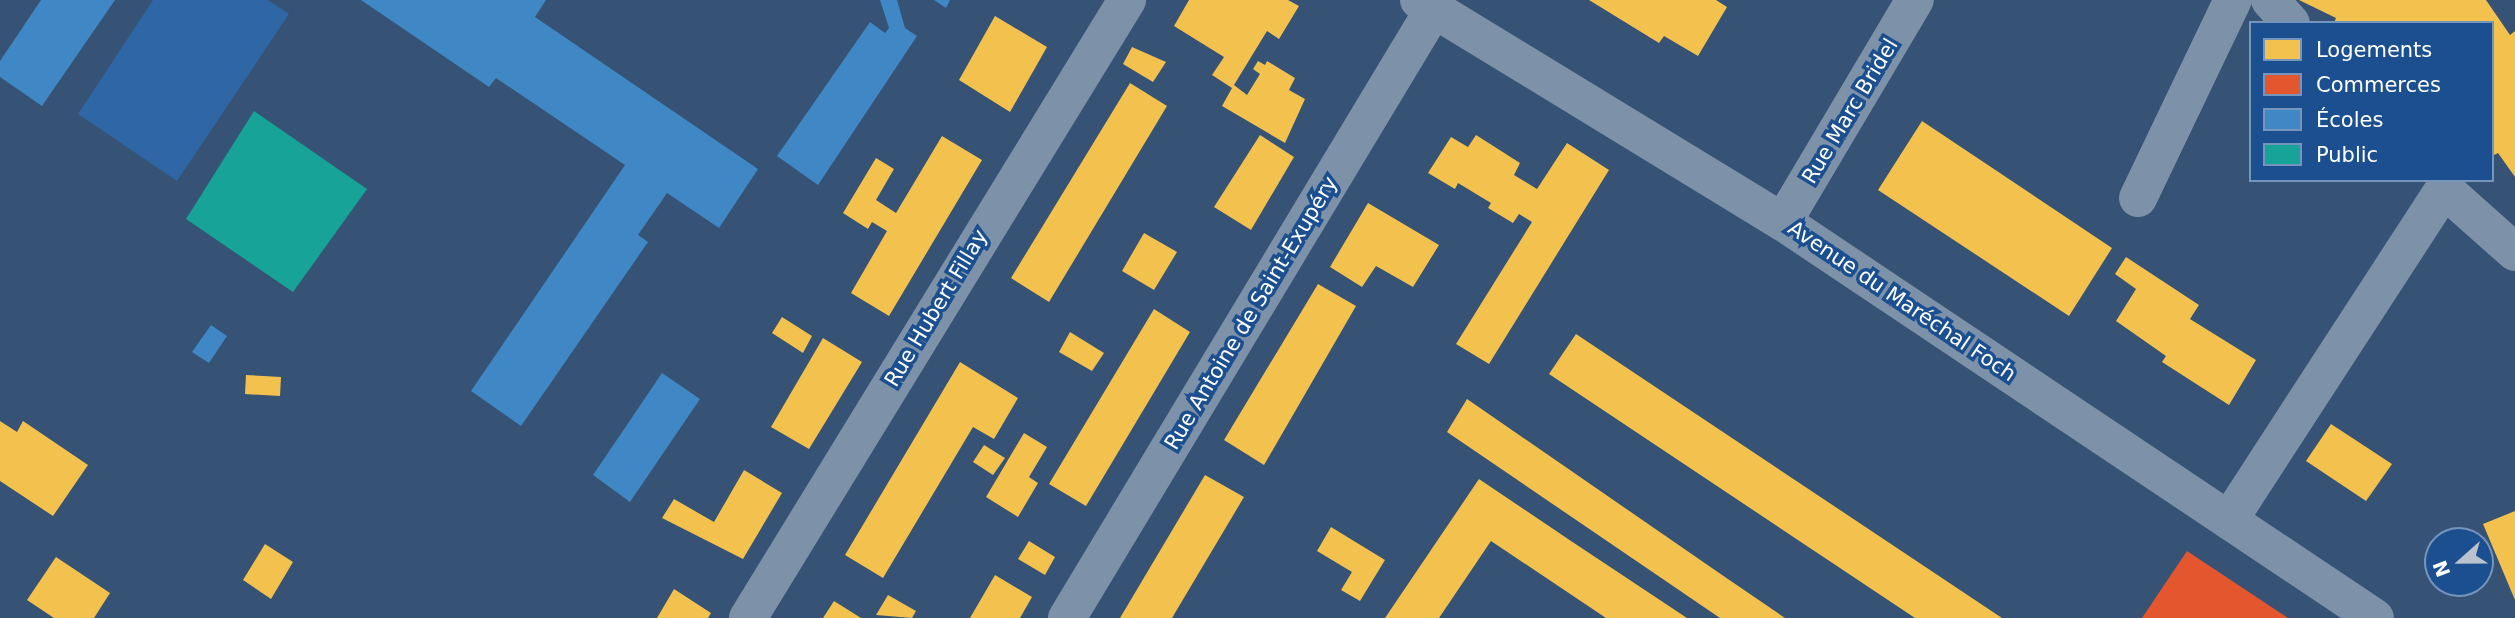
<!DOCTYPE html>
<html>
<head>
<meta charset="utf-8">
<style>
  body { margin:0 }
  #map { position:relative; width:2515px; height:618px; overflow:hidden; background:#365274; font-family:"DejaVu Sans",sans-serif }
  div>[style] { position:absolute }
  .green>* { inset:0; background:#2f66a5 }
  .homes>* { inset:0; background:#f2c14e }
  .shops>* { inset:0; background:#e4572e }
  .schools>* { inset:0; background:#3f88c5 }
  .public>* { inset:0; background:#17a398 }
  .minor>* { height:38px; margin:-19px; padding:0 19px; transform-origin:19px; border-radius:19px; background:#7d92a8 }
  span { translate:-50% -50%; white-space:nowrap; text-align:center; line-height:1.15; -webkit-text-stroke:7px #1b4f8f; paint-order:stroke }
  .street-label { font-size:21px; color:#fff }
  .legend { position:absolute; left:2249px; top:21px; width:245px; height:161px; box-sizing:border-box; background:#1b4f8f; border:2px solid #7695bc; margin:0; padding:9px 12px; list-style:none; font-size:21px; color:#fff }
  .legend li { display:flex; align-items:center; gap:14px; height:35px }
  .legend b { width:35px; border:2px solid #7695bc }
  .north { position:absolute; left:2424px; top:527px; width:70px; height:70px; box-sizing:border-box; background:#1b4f8f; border:2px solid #7695bc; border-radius:50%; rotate:249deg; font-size:19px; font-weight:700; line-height:28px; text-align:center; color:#fff }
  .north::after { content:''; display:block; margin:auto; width:24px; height:32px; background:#b9c2ce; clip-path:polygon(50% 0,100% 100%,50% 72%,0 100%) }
</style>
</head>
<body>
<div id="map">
  <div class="green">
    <i style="clip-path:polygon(153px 0,268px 0,289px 14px,177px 181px,78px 114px)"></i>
  </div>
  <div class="homes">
    <i style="clip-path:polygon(1189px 0,1288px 0,1299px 6px,1279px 39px,1267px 31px,1234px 85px,1247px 95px,1260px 74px,1253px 69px,1258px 61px,1265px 65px,1267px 61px,1295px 78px,1289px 90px,1305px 99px,1285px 143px,1222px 106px,1232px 88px,1212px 75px,1224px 57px,1174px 26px)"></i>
    <i style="clip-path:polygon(1589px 0,1716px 0,1727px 7px,1698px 56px,1664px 36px,1659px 43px)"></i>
    <i style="clip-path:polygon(2299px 0,2486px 0,2510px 35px,2515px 31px,2515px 177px,2498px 153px,2492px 156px,2492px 23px,2334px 23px,2336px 18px)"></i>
    <i style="clip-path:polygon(995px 16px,1047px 47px,1010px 112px,959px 80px)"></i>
    <i style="clip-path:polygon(1132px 47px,1166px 62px,1153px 82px,1123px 64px)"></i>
    <i style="clip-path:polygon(1130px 83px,1167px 106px,1049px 302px,1011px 278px)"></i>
    <i style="clip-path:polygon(1922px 121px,2112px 248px,2069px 316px,1878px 190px)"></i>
    <i style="clip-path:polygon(1260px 135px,1294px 157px,1251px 230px,1214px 207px)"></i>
    <i style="clip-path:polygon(1476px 135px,1520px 163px,1514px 175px,1537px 189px,1567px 143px,1609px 170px,1489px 364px,1456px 344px,1532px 222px,1519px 214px,1513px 223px,1488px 208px,1491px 203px,1458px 183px,1455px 189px,1428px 173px,1451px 137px,1468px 147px)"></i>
    <i style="clip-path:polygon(942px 136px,982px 160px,889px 316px,851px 293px,887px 231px,872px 222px,868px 229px,843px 213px,876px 158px,894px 169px,876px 200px,896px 213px)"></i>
    <i style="clip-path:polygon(1368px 203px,1439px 245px,1413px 287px,1376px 266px,1362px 287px,1330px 267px)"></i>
    <i style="clip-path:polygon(1144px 233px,1177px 252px,1154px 290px,1122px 271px)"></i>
    <i style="clip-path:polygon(2126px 257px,2199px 305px,2190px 319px,2256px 360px,2229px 405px,2162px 362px,2166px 356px,2116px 321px,2136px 289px,2115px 274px)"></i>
    <i style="clip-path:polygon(1318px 284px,1356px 306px,1264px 465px,1224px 440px)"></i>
    <i style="clip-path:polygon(1154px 309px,1190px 332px,1086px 506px,1049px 484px)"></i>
    <i style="clip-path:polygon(782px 317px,812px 336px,803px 353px,772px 333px)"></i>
    <i style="clip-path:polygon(1070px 332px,1104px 353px,1092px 371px,1059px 352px)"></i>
    <i style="clip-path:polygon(1576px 334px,2002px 618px,1915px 618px,1549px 374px)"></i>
    <i style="clip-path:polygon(823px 338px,862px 362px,809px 449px,771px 427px)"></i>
    <i style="clip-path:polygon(960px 362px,1018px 398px,994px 439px,973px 427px,883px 578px,845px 555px)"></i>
    <i style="clip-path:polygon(246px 375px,281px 377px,280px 396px,245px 394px)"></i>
    <i style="clip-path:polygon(1467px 399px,1725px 577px,1785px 618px,1720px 618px,1447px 432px)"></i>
    <i style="clip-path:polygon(0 421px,17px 432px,23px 421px,88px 465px,53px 516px,0 481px)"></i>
    <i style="clip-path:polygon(2331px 424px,2392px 464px,2366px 501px,2306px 461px)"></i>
    <i style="clip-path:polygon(1024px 433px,1047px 447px,1029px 477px,1038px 483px,1018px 517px,986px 497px)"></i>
    <i style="clip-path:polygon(984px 445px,1005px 458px,993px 475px,973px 462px)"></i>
    <i style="clip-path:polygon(744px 470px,782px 493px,743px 559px,662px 518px,674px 499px,714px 522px)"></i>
    <i style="clip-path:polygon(1205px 475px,1244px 497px,1172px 618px,1120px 618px)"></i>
    <i style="clip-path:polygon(1479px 479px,1571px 541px,1687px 618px,1606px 618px,1491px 541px,1439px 618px,1385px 618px)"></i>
    <i style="clip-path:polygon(2515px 511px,2515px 600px,2483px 524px)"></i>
    <i style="clip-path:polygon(1331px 527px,1385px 560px,1360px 601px,1341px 590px,1352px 572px,1317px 551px)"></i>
    <i style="clip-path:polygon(1029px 541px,1055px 557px,1045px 575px,1018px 559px)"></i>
    <i style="clip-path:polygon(265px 544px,293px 562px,271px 599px,243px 580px)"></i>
    <i style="clip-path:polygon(56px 557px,110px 593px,94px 618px,54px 618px,27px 600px)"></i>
    <i style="clip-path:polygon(995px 575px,1032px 597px,1020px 618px,970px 618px)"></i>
    <i style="clip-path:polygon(674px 589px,711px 613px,708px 618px,657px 618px)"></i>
    <i style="clip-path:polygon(888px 595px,916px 611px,912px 618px,876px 615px)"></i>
    <i style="clip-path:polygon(834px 601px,861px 618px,823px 618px)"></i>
  </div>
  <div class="shops">
    <i style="clip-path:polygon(2187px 551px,2288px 618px,2142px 618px)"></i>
  </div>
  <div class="schools">
    <i style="clip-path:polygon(41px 0,115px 0,42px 106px,0 77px,0 61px)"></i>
    <i style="clip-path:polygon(361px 0,546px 0,535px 17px,758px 169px,719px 228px,667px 193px,638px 235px,648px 242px,521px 426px,471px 391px,625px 165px,496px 78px,489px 87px)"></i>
    <i style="clip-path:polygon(880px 0,897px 0,905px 28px,917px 36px,818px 185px,777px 156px,870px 22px,885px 33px,889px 28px)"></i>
    <i style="clip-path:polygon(934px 0,950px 0,946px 8px)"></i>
    <i style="clip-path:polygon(211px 325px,227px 336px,209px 363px,192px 352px)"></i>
    <i style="clip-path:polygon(662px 373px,700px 399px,630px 502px,593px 475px)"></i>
  </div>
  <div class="public">
    <i style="clip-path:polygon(254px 111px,367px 189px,293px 292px,186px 219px)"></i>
  </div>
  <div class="minor">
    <i style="left:1419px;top:0;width:426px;rotate:31.4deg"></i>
    <i style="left:1783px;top:222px;width:712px;rotate:33.78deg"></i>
    <i style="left:2270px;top:0;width:31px;rotate:48deg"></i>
    <i style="left:2138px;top:198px;width:220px;rotate:-64.4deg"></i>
    <i style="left:1783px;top:222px;width:258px;rotate:-59.3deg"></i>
    <i style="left:2229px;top:520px;width:395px;rotate:-57deg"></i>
    <i style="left:2444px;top:189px;width:95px;rotate:41.6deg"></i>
    <i style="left:748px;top:618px;width:725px;rotate:-58.48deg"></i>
    <i style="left:1067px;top:618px;width:711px;rotate:-58.93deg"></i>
  </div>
  <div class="street-label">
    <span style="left:1850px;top:111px;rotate:-59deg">Rue Marc Bridel</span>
    <span style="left:1902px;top:301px;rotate:34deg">Avenue du Maréchal Foch</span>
    <span style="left:936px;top:308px;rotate:-59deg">Rue Hubert Fillay</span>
    <span style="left:1251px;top:313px;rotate:-59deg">Rue Antoine de Saint-Exupéry</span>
  </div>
  <ul class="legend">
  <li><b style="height:19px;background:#f2c14e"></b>Logements</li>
  <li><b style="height:19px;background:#e4572e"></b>Commerces</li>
  <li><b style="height:19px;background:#3f88c5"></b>Écoles</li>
  <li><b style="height:19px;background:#17a398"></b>Public</li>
  </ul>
  <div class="north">N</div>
</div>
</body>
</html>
